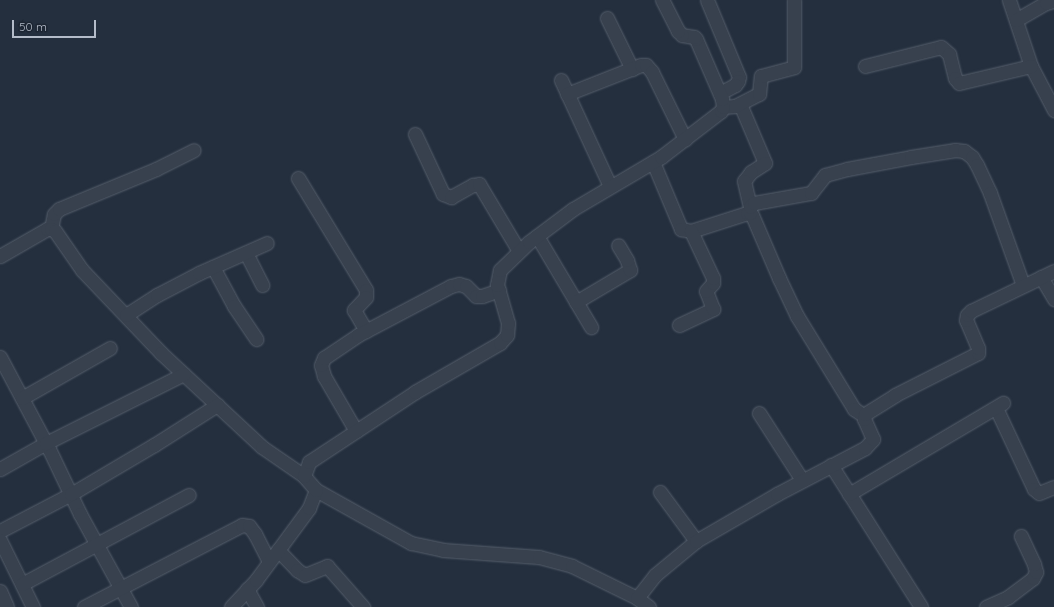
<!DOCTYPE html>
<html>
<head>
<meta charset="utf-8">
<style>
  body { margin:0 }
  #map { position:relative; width:1054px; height:607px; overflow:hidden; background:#242f3e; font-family:Quicksand,sans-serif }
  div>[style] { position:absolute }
  .roads { filter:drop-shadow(0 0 1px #565f6c) drop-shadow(0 0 1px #565f6c) }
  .street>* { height:13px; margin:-6.5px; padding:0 6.5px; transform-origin:6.5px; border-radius:6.5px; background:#38414e }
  span { translate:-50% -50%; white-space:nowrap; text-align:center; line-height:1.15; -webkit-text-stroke:3px #1d2633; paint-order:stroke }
  .scale { position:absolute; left:12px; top:20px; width:84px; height:18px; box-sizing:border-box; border:2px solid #b4bcc9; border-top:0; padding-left:5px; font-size:12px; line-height:14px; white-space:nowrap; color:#b4bcc9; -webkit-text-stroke:3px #1d2633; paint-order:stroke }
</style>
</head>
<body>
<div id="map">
  <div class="roads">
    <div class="street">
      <i style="left:707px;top:0;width:83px;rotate:67.4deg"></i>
      <i style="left:739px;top:77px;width:4px;rotate:104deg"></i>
      <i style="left:738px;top:81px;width:5px;rotate:127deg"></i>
      <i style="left:735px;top:85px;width:17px;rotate:152deg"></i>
      <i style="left:1009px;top:0;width:70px;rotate:71.6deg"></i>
      <i style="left:1031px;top:66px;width:50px;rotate:62.4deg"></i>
      <i style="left:607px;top:18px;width:57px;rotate:63.9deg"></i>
      <i style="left:1016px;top:20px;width:34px;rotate:-30deg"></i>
      <i style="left:1046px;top:3px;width:8px;rotate:-14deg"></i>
      <i style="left:865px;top:66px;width:78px;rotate:-14deg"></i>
      <i style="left:941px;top:47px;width:11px;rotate:41deg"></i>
      <i style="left:949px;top:54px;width:25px;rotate:76deg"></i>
      <i style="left:955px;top:78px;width:6px;rotate:51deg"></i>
      <i style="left:959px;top:83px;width:74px;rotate:-13.3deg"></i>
      <i style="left:561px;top:80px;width:117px;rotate:65.2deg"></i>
      <i style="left:567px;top:94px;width:79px;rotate:-21.4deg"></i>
      <i style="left:641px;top:65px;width:5px"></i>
      <i style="left:646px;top:65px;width:9px;rotate:49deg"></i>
      <i style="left:652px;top:72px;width:75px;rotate:63.8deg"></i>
      <i style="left:740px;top:104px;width:64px;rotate:67deg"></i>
      <i style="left:765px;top:163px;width:17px;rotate:147deg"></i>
      <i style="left:751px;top:172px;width:11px;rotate:128deg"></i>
      <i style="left:744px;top:181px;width:27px;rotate:77deg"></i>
      <i style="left:723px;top:107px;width:12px;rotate:-5deg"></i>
      <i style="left:735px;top:106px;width:27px;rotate:-27deg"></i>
      <i style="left:759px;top:94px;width:18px;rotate:-84deg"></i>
      <i style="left:761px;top:76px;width:34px;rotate:-15deg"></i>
      <i style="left:794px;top:67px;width:67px;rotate:-90deg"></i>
      <i style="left:415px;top:134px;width:66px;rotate:65deg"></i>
      <i style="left:443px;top:194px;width:9px;rotate:21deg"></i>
      <i style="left:451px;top:197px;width:25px;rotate:-29deg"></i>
      <i style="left:473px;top:185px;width:6px;rotate:-9deg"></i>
      <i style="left:479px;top:184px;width:78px;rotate:59.2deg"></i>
      <i style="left:653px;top:162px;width:73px;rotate:67.3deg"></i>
      <i style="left:681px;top:229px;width:10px;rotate:11deg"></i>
      <i style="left:691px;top:231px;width:59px;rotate:-17.8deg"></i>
      <i style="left:747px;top:213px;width:5px;rotate:22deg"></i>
      <i style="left:752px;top:215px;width:69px;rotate:66.8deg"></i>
      <i style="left:779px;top:278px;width:42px;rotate:64.7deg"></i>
      <i style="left:797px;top:316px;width:109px;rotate:58.5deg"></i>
      <i style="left:854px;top:409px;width:11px;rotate:34deg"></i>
      <i style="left:298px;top:178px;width:131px;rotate:58.7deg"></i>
      <i style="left:366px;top:290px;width:7px;rotate:90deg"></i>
      <i style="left:366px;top:297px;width:18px;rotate:133deg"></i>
      <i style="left:354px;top:310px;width:24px;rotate:60deg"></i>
      <i style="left:750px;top:213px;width:6px;rotate:-90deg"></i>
      <i style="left:750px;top:207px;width:6px;rotate:-45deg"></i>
      <i style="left:754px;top:203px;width:58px;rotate:-10deg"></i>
      <i style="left:811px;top:193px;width:23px;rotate:-52deg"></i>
      <i style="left:825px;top:175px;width:23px;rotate:-15deg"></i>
      <i style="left:847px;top:169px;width:65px;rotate:-10.6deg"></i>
      <i style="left:911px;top:157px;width:45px;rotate:-9deg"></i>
      <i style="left:955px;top:150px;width:9px;rotate:6deg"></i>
      <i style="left:964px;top:151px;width:10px;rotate:37deg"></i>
      <i style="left:972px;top:157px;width:9px;rotate:58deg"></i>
      <i style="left:977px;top:165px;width:31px;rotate:65deg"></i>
      <i style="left:990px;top:193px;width:98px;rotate:70.3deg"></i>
      <i style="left:51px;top:229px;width:15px;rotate:-79deg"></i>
      <i style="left:54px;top:214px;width:7px;rotate:-45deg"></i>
      <i style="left:59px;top:209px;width:105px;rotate:-22.4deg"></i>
      <i style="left:156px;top:169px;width:42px;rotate:-26.6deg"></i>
      <i style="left:537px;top:236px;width:106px;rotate:59.3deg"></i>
      <i style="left:246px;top:253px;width:36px;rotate:63deg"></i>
      <i style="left:0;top:256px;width:54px;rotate:-29.9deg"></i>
      <i style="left:47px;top:229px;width:4px"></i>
      <i style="left:51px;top:229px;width:4px;rotate:27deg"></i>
      <i style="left:55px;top:231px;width:47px;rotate:55.3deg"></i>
      <i style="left:82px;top:270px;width:115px;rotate:46.4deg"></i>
      <i style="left:161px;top:353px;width:138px;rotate:42.9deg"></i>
      <i style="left:262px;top:447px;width:51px;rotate:34.6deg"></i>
      <i style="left:213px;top:267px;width:44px;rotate:61.7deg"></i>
      <i style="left:234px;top:306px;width:40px;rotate:56deg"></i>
      <i style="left:1041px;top:277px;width:26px;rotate:59deg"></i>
      <i style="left:576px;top:302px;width:63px;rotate:-30.7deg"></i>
      <i style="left:630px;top:270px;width:10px;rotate:-107deg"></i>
      <i style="left:627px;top:260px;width:17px;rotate:-121deg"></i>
      <i style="left:126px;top:315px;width:37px;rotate:-33deg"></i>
      <i style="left:157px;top:295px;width:47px;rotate:-27.6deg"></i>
      <i style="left:199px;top:273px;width:74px;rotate:-23.8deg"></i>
      <i style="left:679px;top:325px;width:38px;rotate:-25deg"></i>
      <i style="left:713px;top:309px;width:19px;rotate:-111deg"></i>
      <i style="left:706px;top:291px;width:11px;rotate:-49deg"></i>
      <i style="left:713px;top:283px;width:5px;rotate:-90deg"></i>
      <i style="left:713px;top:278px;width:52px;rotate:-115.1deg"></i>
      <i style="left:0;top:357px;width:104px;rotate:62deg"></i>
      <i style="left:49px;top:449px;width:72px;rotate:64.5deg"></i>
      <i style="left:80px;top:514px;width:106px;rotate:61.3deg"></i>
      <i style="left:22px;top:398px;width:101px;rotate:-29.6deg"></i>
      <i style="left:996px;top:408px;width:89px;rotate:64.9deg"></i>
      <i style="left:1034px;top:489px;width:6px;rotate:39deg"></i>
      <i style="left:1039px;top:493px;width:16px;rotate:-22deg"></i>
      <i style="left:759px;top:413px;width:80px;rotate:57.3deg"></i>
      <i style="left:356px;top:431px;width:64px;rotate:-120.2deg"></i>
      <i style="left:324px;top:376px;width:11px;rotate:-105deg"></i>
      <i style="left:321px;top:365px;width:8px;rotate:-67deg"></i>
      <i style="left:324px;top:358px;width:41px;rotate:-34.1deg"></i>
      <i style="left:358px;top:335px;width:105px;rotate:-27.8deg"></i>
      <i style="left:451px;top:286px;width:8px;rotate:-14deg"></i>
      <i style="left:459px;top:284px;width:7px;rotate:16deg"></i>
      <i style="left:466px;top:286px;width:14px;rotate:45deg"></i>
      <i style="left:476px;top:296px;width:6px"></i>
      <i style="left:482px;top:296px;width:18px;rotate:-19deg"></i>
      <i style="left:831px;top:465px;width:168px;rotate:57.6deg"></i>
      <i style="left:0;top:469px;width:53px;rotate:-29.5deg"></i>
      <i style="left:46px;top:443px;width:154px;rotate:-26.6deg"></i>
      <i style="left:316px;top:490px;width:109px;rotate:29.2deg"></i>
      <i style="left:411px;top:543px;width:33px;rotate:12deg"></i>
      <i style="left:443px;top:550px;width:96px;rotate:4.2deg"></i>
      <i style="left:539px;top:557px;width:34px;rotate:15deg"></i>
      <i style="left:572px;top:566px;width:72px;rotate:26.2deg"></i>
      <i style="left:637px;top:598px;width:15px;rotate:37deg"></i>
      <i style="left:660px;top:492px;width:61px;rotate:53.7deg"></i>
      <i style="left:849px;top:494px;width:179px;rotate:-30.6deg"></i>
      <i style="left:0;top:531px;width:80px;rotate:-27.5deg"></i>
      <i style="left:71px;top:494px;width:96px;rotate:-30.6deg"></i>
      <i style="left:154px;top:445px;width:75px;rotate:-32.4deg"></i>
      <i style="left:0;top:540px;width:75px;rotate:63.8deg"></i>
      <i style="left:278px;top:550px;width:28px;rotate:46deg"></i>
      <i style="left:297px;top:570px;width:9px;rotate:32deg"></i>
      <i style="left:305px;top:575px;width:24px;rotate:-22deg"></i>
      <i style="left:327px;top:566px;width:55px;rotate:48.7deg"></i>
      <i style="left:22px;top:584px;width:189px;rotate:-28.1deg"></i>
      <i style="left:247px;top:589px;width:21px;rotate:61deg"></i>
      <i style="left:0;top:591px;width:17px;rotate:66deg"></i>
      <i style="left:637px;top:598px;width:29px;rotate:-52deg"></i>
      <i style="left:655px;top:575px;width:53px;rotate:-39.7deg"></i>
      <i style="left:696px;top:541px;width:94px;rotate:-30.1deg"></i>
      <i style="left:777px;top:494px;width:99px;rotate:-27.6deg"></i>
      <i style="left:865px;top:448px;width:12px;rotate:-48deg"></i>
      <i style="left:873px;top:439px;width:22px;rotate:-114deg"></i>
      <i style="left:864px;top:419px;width:5px;rotate:-79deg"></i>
      <i style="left:865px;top:414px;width:36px;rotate:-32deg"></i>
      <i style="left:895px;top:395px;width:93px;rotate:-26.8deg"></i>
      <i style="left:978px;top:353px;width:5px;rotate:-90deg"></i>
      <i style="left:978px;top:348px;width:30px;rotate:-113deg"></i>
      <i style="left:966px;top:320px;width:5px;rotate:-79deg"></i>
      <i style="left:967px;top:315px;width:6px;rotate:-45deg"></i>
      <i style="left:971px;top:311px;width:92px;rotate:-25.7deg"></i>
      <i style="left:84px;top:607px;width:178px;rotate:-27.4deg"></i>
      <i style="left:242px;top:525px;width:7px;rotate:8deg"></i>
      <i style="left:249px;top:526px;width:10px;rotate:53deg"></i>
      <i style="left:255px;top:534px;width:31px;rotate:63deg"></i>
      <i style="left:231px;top:607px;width:37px;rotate:-47deg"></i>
      <i style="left:256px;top:580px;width:89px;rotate:-53.6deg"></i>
      <i style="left:309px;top:508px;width:19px;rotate:-69deg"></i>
      <i style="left:316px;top:490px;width:18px;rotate:-131deg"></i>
      <i style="left:304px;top:476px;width:15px;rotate:-70deg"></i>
      <i style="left:309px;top:462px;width:127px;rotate:-33.4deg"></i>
      <i style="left:415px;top:392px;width:98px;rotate:-30deg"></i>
      <i style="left:500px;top:343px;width:11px;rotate:-49deg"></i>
      <i style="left:507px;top:335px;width:12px;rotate:-85deg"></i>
      <i style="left:508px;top:323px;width:40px;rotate:-106deg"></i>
      <i style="left:497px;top:285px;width:15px;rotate:-79deg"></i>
      <i style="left:500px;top:270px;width:40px;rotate:-44deg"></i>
      <i style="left:529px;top:242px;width:55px;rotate:-36.9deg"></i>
      <i style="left:573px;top:209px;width:102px;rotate:-30.6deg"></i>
      <i style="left:661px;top:157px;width:76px;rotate:-37.5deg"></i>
      <i style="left:721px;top:111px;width:4px;rotate:-63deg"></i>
      <i style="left:723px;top:107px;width:8px;rotate:-97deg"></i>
      <i style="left:722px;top:99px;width:65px;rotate:-113.4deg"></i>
      <i style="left:696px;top:39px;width:3px;rotate:-135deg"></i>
      <i style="left:694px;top:37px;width:12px;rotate:-171deg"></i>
      <i style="left:682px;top:35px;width:6px;rotate:-135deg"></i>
      <i style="left:678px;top:31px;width:35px;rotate:-117deg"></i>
      <i style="left:986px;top:607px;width:24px;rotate:-24deg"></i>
      <i style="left:1008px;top:597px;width:31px;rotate:-37deg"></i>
      <i style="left:1033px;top:578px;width:7px;rotate:-63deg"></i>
      <i style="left:1036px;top:572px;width:8px;rotate:-104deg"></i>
      <i style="left:1034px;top:564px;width:31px;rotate:-115deg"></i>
    </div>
  </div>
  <div class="scale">50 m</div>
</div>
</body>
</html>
